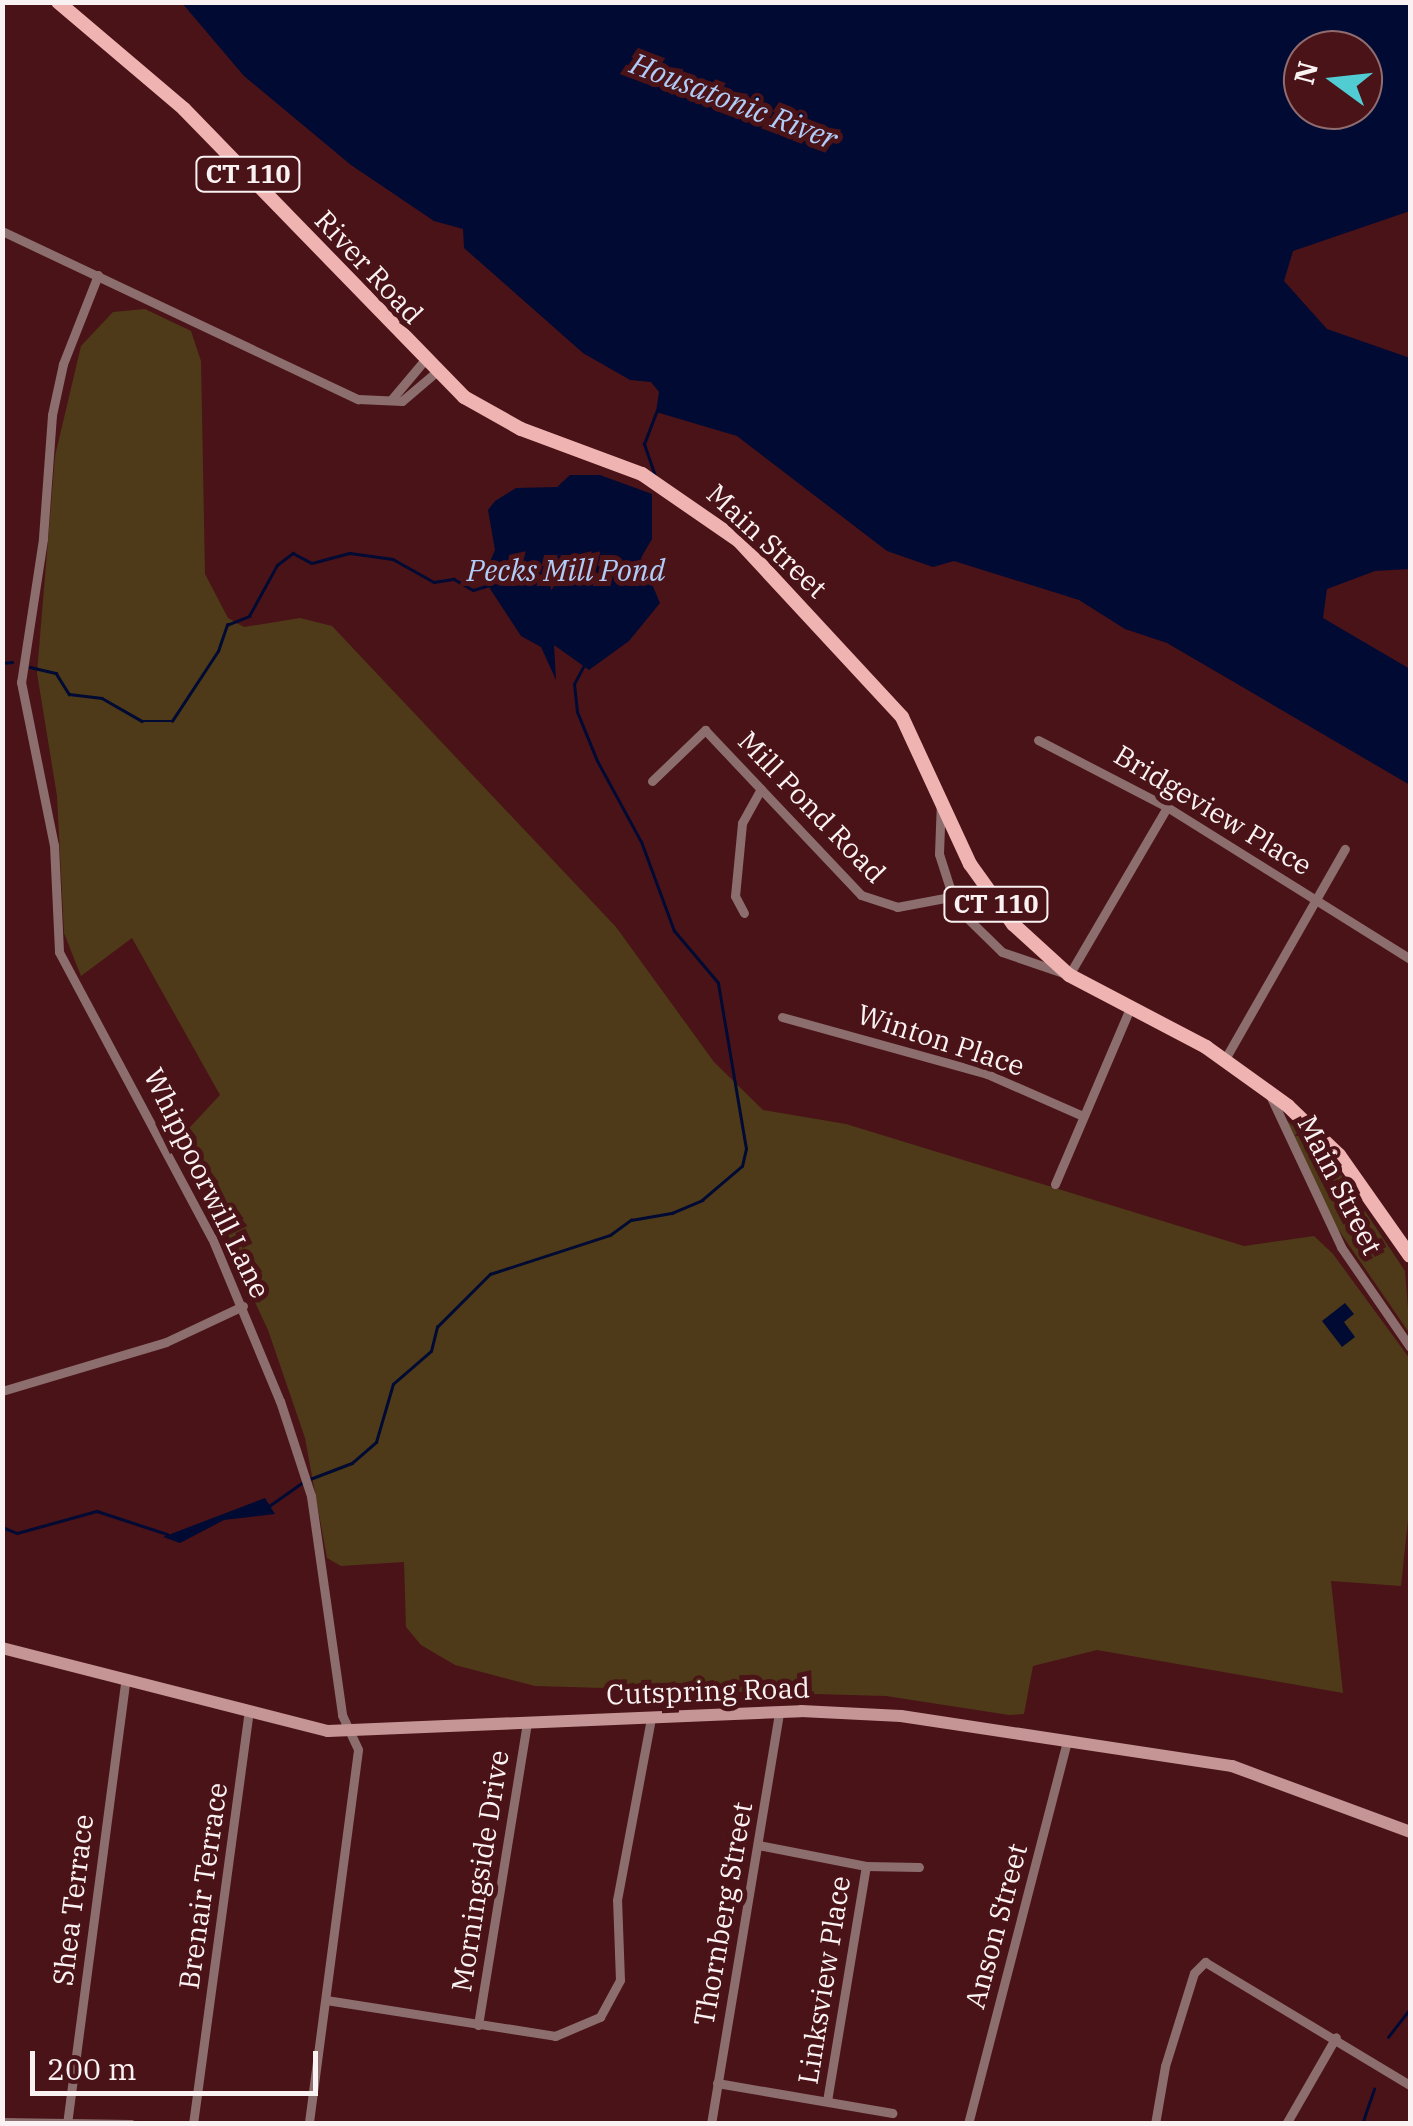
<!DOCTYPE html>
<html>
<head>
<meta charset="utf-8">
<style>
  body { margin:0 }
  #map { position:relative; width:1413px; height:2126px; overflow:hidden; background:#4a1318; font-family:"IBM Plex Serif",serif }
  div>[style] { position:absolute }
  .green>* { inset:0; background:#4e3a18 }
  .water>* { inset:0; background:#000a33 }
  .stream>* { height:2.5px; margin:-1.25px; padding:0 1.25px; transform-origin:1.25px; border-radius:1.25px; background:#000a33 }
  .street>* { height:9px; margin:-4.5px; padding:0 4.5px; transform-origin:4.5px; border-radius:4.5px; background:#8c6e6e }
  .secondary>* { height:12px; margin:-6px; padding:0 6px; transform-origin:6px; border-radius:6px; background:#c49594 }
  .primary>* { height:14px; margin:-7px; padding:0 7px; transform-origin:7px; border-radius:7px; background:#efb3b2 }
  span { translate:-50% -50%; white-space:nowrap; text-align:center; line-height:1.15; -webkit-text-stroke:10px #4a1318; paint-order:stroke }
  .shield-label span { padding:2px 8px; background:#4a1318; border:2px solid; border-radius:8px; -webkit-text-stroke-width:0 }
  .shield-label { font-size:25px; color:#faf2f2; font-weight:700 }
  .street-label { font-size:28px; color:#faf2f2 }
  .water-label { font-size:30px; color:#b0ccf8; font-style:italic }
  .frame { position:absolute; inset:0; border:5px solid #faf2f2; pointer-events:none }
  .north { position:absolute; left:1283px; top:30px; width:100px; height:100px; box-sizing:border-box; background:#4a1318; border:2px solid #906c6f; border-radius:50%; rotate:285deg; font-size:28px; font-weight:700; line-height:40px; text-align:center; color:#faf2f2 }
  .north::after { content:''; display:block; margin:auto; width:35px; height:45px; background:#51ccd2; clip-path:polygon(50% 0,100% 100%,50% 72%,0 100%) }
  .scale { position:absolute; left:30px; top:2051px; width:288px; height:45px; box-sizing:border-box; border:5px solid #faf2f2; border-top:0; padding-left:12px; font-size:30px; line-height:35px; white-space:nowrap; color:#faf2f2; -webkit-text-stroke:8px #4a1318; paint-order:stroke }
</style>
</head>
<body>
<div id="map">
  <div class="green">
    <i style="clip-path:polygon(145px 309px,191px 331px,201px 361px,205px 574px,228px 618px,244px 627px,300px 618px,332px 626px,616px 927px,714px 1062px,763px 1110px,846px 1124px,1244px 1246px,1314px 1236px,1333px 1254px,1410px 1359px,1410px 1501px,1401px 1586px,1331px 1581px,1343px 1693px,1097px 1650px,1033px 1666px,1024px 1714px,1009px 1715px,886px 1696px,535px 1686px,455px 1665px,421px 1645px,406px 1627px,404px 1562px,341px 1566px,327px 1558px,305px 1438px,268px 1330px,179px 1139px,220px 1095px,132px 938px,81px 976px,64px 933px,57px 796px,37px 673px,55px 456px,81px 346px,113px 312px)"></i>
    <i style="clip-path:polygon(1286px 1120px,1328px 1156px,1405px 1271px,1410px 1334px,1331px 1219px)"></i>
  </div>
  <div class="water">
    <i style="clip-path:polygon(evenodd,182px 3px,1410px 3px,1410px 211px,1293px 251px,1284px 281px,1327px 329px,1410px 358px,1410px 569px,1375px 571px,1327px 589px,1323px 618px,1410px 669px,1410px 785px,1167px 643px,1125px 629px,1079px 600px,954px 561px,933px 567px,887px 551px,737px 436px,656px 412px,659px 392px,651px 382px,630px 380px,583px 353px,464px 248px,463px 229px,434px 221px,351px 165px,244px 76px,182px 3px,1303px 50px,1363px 50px,1363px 110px,1303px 110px,1303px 50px)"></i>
    <i style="clip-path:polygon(570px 475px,600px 475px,652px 494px,652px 539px,641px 558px,660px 603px,629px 641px,589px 670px,554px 645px,556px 680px,541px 647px,521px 636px,483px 578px,495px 550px,488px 510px,495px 501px,516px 488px,557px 487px)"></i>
    <i style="clip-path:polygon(1345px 1303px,1354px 1314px,1344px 1322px,1355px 1337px,1342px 1347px,1322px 1321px)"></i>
    <i style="clip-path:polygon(265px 1498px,275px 1514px,224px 1520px,180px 1543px,163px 1537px)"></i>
  </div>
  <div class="stream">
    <i style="left:655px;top:476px;width:34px;rotate:-109deg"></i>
    <i style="left:644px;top:444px;width:36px;rotate:-69deg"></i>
    <i style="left:2px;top:663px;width:10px;rotate:-6deg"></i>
    <i style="left:30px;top:667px;width:27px;rotate:13deg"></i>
    <i style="left:56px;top:673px;width:25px;rotate:58deg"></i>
    <i style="left:69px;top:694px;width:33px;rotate:7deg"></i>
    <i style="left:102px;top:698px;width:46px;rotate:29.9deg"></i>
    <i style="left:142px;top:721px;width:30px"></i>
    <i style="left:172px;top:721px;width:84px;rotate:-56.7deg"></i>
    <i style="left:218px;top:651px;width:28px;rotate:-71deg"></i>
    <i style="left:227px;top:625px;width:24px;rotate:-22deg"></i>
    <i style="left:249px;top:616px;width:58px;rotate:-61.2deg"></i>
    <i style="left:277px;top:565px;width:20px;rotate:-37deg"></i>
    <i style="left:293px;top:553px;width:21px;rotate:28deg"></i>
    <i style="left:312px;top:563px;width:39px;rotate:-15deg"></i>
    <i style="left:350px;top:553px;width:43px;rotate:7.9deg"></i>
    <i style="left:393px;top:559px;width:47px;rotate:29.3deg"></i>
    <i style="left:434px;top:582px;width:20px;rotate:-9deg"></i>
    <i style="left:454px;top:579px;width:22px;rotate:30deg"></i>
    <i style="left:473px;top:590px;width:21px;rotate:-17deg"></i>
    <i style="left:310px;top:1479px;width:45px;rotate:-20.9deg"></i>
    <i style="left:352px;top:1463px;width:32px;rotate:-41deg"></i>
    <i style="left:376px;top:1442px;width:60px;rotate:-73.7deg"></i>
    <i style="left:393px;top:1384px;width:50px;rotate:-41deg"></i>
    <i style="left:431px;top:1351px;width:25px;rotate:-76deg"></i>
    <i style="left:437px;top:1327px;width:75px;rotate:-45deg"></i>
    <i style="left:490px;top:1274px;width:126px;rotate:-18deg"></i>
    <i style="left:610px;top:1235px;width:26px;rotate:-36deg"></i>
    <i style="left:631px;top:1220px;width:42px;rotate:-9.7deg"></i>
    <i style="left:672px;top:1213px;width:33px;rotate:-23deg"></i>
    <i style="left:702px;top:1200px;width:52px;rotate:-40.4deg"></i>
    <i style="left:742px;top:1166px;width:17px;rotate:-77deg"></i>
    <i style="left:746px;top:1149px;width:168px;rotate:-99.6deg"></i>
    <i style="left:718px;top:983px;width:68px;rotate:-130.2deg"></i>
    <i style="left:674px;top:931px;width:95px;rotate:-110.3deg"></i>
    <i style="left:641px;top:842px;width:92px;rotate:-118.5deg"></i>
    <i style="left:597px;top:761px;width:53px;rotate:-112.2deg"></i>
    <i style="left:577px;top:712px;width:28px;rotate:-96deg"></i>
    <i style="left:574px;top:684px;width:19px;rotate:-62deg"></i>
    <i style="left:269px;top:1506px;width:42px;rotate:-35.2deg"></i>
    <i style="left:2px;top:1527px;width:16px;rotate:22deg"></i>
    <i style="left:17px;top:1533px;width:83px;rotate:-15.4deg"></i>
    <i style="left:97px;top:1511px;width:74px;rotate:18.2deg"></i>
    <i style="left:1388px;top:2037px;width:36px;rotate:-52deg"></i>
    <i style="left:1362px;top:2124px;width:37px;rotate:-71deg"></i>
  </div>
  <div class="street">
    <i style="left:2px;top:231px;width:394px;rotate:25.3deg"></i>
    <i style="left:358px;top:399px;width:44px;rotate:2.6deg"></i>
    <i style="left:402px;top:401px;width:43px;rotate:-40.3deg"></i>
    <i style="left:98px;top:275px;width:96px;rotate:111.5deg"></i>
    <i style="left:63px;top:364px;width:52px;rotate:102.2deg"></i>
    <i style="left:52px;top:415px;width:124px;rotate:94.2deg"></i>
    <i style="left:43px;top:539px;width:145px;rotate:98.7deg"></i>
    <i style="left:21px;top:682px;width:166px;rotate:78.6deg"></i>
    <i style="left:54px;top:845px;width:107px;rotate:87.3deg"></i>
    <i style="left:59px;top:952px;width:324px;rotate:61.9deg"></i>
    <i style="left:212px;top:1238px;width:177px;rotate:67.4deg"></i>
    <i style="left:280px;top:1401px;width:100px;rotate:71.9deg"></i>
    <i style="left:311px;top:1496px;width:221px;rotate:81.9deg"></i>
    <i style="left:342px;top:1715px;width:38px;rotate:65deg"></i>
    <i style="left:358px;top:1750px;width:377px;rotate:97.5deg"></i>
    <i style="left:391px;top:400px;width:50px;rotate:-49.9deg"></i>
    <i style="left:1038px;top:740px;width:145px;rotate:27.4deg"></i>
    <i style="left:1167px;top:807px;width:287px;rotate:32deg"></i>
    <i style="left:652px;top:781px;width:74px;rotate:-43.9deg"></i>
    <i style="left:705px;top:730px;width:227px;rotate:46.6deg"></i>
    <i style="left:861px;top:895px;width:38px;rotate:18deg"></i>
    <i style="left:897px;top:907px;width:54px;rotate:-10.7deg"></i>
    <i style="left:941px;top:801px;width:53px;rotate:92.2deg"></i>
    <i style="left:939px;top:854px;width:56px;rotate:72.2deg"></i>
    <i style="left:956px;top:907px;width:64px;rotate:44.4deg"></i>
    <i style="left:1002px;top:952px;width:71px;rotate:18.9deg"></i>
    <i style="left:1069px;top:975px;width:194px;rotate:-59.7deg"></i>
    <i style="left:744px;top:913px;width:19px;rotate:-118deg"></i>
    <i style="left:735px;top:896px;width:73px;rotate:-84.5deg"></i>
    <i style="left:742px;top:823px;width:39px;rotate:-61deg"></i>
    <i style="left:782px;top:1017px;width:213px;rotate:15.5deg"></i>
    <i style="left:987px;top:1074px;width:105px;rotate:23.6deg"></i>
    <i style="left:1225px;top:1059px;width:242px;rotate:-60.3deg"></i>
    <i style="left:1269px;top:1093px;width:170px;rotate:64.9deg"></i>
    <i style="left:1341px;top:1247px;width:121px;rotate:55.4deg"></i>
    <i style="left:1055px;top:1184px;width:191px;rotate:-66.9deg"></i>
    <i style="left:2px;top:1391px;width:171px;rotate:-16.6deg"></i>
    <i style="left:166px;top:1342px;width:85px;rotate:-25.1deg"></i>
    <i style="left:758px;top:1845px;width:110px;rotate:11deg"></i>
    <i style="left:866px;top:1866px;width:53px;rotate:1.1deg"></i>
    <i style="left:326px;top:2000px;width:232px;rotate:8.9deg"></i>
    <i style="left:555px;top:2036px;width:49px;rotate:-22.9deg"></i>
    <i style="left:600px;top:2017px;width:42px;rotate:-61.6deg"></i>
    <i style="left:620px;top:1980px;width:80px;rotate:-92.1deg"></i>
    <i style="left:617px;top:1900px;width:185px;rotate:-79.4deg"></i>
    <i style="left:478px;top:2025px;width:305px;rotate:-80.8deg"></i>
    <i style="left:717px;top:2083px;width:178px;rotate:9.7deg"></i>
    <i style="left:827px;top:2101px;width:238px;rotate:-80.6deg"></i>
    <i style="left:2px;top:2122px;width:129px;rotate:0.9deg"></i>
    <i style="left:67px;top:2124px;width:446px;rotate:-82.5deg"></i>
    <i style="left:193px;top:2124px;width:413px;rotate:-82.3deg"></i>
    <i style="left:711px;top:2124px;width:417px;rotate:-80.6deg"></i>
    <i style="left:968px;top:2124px;width:397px;rotate:-75.5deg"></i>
    <i style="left:1155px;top:2124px;width:59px;rotate:-80.2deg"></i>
    <i style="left:1165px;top:2066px;width:97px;rotate:-72.7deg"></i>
    <i style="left:1194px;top:1973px;width:16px;rotate:-45deg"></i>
    <i style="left:1205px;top:1962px;width:239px;rotate:31deg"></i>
    <i style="left:1286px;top:2124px;width:100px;rotate:-60.1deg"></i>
  </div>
  <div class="secondary">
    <i style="left:2px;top:1648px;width:336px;rotate:14.3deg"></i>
    <i style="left:328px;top:1731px;width:473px;rotate:-2.4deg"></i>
    <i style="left:801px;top:1711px;width:100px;rotate:2.9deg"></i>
    <i style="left:901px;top:1716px;width:335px;rotate:8.6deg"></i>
    <i style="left:1232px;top:1766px;width:190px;rotate:20.3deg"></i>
  </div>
  <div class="primary">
    <i style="left:58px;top:2px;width:165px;rotate:40.3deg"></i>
    <i style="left:184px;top:109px;width:402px;rotate:45.8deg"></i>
    <i style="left:464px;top:397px;width:65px;rotate:29.3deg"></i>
    <i style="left:521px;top:429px;width:129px;rotate:20.4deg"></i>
    <i style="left:642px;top:474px;width:118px;rotate:34.6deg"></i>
    <i style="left:739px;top:541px;width:240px;rotate:47.2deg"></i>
    <i style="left:902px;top:717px;width:162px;rotate:65.2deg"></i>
    <i style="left:970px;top:864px;width:74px;rotate:54.4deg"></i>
    <i style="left:1013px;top:924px;width:76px;rotate:42.3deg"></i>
    <i style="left:1069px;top:975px;width:155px;rotate:27.7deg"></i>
    <i style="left:1206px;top:1047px;width:101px;rotate:35.7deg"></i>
    <i style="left:1288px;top:1106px;width:71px;rotate:43.9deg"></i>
    <i style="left:1339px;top:1155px;width:123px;rotate:54.9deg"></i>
  </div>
  <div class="shield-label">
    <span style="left:248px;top:174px">CT 110</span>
    <span style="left:996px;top:904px">CT 110</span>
  </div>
  <div class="street-label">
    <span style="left:369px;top:267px;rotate:47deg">River Road</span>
    <span style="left:767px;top:541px;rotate:43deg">Main Street</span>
    <span style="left:812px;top:807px;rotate:46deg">Mill Pond Road</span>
    <span style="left:1213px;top:810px;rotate:31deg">Bridgeview Place</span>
    <span style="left:941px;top:1040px;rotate:18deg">Winton Place</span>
    <span style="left:207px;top:1183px;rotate:64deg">Whippoorwill Lane</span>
    <span style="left:1340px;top:1185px;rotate:63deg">Main Street</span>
    <span style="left:708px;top:1691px;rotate:-2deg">Cutspring Road</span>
    <span style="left:480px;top:1871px;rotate:-81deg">Morningside Drive</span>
    <span style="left:203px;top:1886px;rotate:-82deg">Brenair Terrace</span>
    <span style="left:73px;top:1900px;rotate:-83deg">Shea Terrace</span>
    <span style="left:723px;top:1914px;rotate:-80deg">Thornberg Street</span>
    <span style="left:996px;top:1926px;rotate:-75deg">Anson Street</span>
    <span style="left:824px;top:1980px;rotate:-81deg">Linksview Place</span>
  </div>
  <div class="water-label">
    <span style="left:734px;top:101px;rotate:21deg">Housatonic River</span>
    <span style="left:566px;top:570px">Pecks Mill Pond</span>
  </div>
  <div class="frame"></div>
  <div class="north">N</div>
  <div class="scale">200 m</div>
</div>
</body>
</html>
